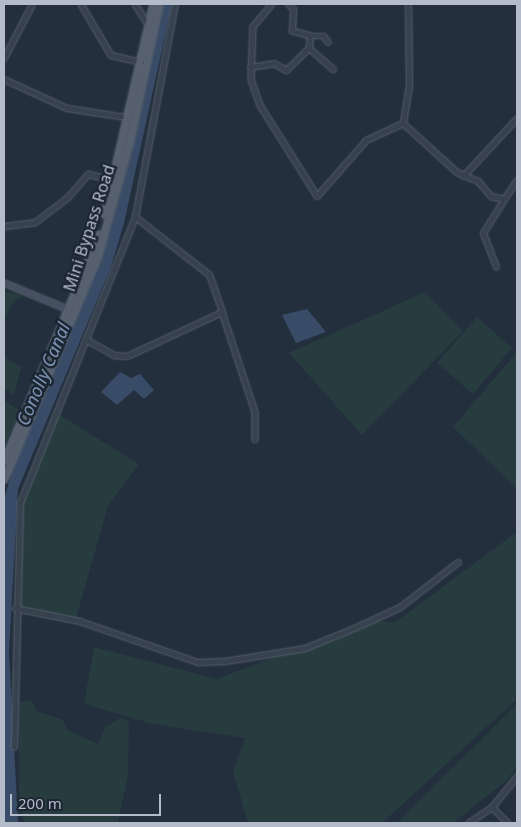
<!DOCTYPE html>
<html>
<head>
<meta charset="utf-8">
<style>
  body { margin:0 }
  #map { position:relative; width:521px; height:827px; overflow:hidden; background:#242f3e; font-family:"Noto Sans",sans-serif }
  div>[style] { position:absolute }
  .green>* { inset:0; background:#263c3f }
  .water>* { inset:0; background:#394c67 }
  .stream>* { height:1px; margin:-0.5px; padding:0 0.5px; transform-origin:0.5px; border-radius:0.5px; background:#394c67 }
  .roads { filter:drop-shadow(0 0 1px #565f6c) drop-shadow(0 0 1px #565f6c) }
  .street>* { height:4.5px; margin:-2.25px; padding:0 2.25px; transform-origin:2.25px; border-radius:2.25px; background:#38414e }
  .secondary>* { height:6px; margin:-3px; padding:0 3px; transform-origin:3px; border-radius:3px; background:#465061 }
  .primary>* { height:7px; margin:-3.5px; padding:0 3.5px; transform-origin:3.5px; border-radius:3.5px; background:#56606e }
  span { translate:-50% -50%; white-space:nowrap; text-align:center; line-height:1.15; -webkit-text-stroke:5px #1d2633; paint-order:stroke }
  .street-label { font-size:16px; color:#b4bcc9 }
  .water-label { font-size:18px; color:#7c92b1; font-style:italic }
  .frame { position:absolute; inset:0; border:5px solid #b4bcc9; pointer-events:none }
  .scale { position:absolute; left:10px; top:794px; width:151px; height:22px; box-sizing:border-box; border:2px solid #b4bcc9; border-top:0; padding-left:6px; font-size:15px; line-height:18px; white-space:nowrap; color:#b4bcc9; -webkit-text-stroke:4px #1d2633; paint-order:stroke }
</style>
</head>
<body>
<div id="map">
  <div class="green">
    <i style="clip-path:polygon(4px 291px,24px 296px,14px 301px,4px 320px)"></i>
    <i style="clip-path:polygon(425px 292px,463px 331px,362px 435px,289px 353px)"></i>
    <i style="clip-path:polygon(477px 317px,512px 348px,473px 394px,437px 363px)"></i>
    <i style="clip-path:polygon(517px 352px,517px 489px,453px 427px)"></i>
    <i style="clip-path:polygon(4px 357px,21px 367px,14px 395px,4px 388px)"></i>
    <i style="clip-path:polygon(4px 400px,20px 411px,4px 448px)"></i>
    <i style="clip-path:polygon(58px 414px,139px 464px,108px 506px,76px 618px,18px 607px,23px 503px)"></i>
    <i style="clip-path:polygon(517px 532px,517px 699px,382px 823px,248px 823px,233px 772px,245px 738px,153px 724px,84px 704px,94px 647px,217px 679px,374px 619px,394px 623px)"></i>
    <i style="clip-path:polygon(31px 701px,37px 711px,63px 720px,67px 730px,98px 744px,105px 727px,123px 717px,129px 723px,128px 775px,118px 823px,24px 823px,19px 794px,19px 702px)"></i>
    <i style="clip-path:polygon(517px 704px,517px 767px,507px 780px,453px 823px,397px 823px)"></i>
  </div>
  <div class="water">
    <i style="clip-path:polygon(162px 4px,172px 4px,124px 223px,111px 267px,18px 489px,9px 652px,18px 823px,5px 823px,4px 500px,17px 453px,109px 232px,132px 151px)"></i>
    <i style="clip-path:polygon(307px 309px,326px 332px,296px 343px,282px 315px)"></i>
    <i style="clip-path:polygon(120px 372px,131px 378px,140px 374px,154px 390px,144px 399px,134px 390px,117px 405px,101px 392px)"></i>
  </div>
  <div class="stream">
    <i style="left:472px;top:823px;width:19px;rotate:-35deg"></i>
  </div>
  <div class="roads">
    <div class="street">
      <i style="left:81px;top:4px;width:59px;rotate:59.5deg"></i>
      <i style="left:111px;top:55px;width:31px;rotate:13deg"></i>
      <i style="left:135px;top:4px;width:24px;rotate:57deg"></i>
      <i style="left:272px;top:4px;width:30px;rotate:130deg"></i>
      <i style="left:253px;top:27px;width:52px;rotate:92.2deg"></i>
      <i style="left:251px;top:79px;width:28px;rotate:71deg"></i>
      <i style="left:260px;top:105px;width:107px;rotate:57.9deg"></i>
      <i style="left:317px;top:196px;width:74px;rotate:-48.8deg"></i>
      <i style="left:366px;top:140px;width:41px;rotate:-24.7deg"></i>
      <i style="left:403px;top:123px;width:38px;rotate:-81deg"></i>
      <i style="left:409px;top:85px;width:81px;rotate:-90.7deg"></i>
      <i style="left:310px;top:36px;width:14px"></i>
      <i style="left:324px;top:36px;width:7px;rotate:56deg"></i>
      <i style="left:309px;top:48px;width:32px;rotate:41deg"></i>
      <i style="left:4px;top:58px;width:61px;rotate:-62.6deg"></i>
      <i style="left:250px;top:67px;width:24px;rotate:-9deg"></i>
      <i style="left:274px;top:63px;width:14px;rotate:30deg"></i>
      <i style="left:286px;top:70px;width:32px;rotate:-44deg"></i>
      <i style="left:309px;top:48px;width:12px;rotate:-85deg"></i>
      <i style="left:310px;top:36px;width:19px;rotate:-164deg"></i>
      <i style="left:292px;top:31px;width:22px;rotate:-87deg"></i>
      <i style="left:293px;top:9px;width:7px;rotate:-135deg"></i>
      <i style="left:4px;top:79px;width:69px;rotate:24.7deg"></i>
      <i style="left:67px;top:108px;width:60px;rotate:8.7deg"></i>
      <i style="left:403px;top:123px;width:73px;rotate:42.2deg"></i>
      <i style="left:457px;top:172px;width:23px;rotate:23deg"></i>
      <i style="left:478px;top:181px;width:20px;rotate:49deg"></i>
      <i style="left:491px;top:196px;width:13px;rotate:13deg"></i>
      <i style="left:504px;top:199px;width:23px;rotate:-56deg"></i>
      <i style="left:463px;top:176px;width:79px;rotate:-47deg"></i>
      <i style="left:4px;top:226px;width:31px;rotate:-7deg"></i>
      <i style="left:35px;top:222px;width:40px;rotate:-37deg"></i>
      <i style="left:67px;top:198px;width:32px;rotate:-49deg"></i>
      <i style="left:88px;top:174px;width:26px;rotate:13deg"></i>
      <i style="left:496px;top:267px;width:36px;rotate:-111deg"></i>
      <i style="left:483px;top:233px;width:40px;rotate:-58deg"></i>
      <i style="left:222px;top:312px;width:105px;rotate:71.7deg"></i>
      <i style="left:255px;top:412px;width:27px;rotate:90deg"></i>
      <i style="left:89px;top:341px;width:29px;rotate:29deg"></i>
      <i style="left:114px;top:355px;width:13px;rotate:4deg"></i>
      <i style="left:127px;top:356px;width:105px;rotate:-24.9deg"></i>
      <i style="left:222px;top:312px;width:39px;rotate:-109deg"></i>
      <i style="left:209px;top:275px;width:94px;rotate:-141.9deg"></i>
      <i style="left:15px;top:608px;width:66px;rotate:11.3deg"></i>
      <i style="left:80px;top:621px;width:125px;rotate:19.2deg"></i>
      <i style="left:198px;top:662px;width:27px;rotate:-2deg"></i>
      <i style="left:225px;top:661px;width:81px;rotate:-9.2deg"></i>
      <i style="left:305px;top:648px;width:53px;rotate:-22.2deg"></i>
      <i style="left:354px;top:628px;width:51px;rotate:-24.5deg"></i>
      <i style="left:400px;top:607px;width:73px;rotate:-37.8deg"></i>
      <i style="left:14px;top:747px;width:244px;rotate:-88.6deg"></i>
      <i style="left:20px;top:503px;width:308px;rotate:-68.1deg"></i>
      <i style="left:135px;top:217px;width:217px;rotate:-79.4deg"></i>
      <i style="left:492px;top:807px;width:23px;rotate:45deg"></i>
      <i style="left:468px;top:823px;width:29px;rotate:-34deg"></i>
      <i style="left:492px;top:807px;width:40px;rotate:-51deg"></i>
    </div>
    <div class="secondary">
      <i style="left:4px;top:283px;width:74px;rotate:22.4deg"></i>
    </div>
    <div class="primary">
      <i style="left:104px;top:214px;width:216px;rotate:-76.9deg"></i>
      <i style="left:4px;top:460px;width:245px;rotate:-67.2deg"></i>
      <i style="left:4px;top:479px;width:243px;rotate:-67.2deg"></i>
      <i style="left:98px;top:255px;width:115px;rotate:-74.4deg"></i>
      <i style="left:129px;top:144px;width:143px;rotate:-77.9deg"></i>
    </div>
  </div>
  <div class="street-label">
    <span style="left:89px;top:228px;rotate:-72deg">Mini Bypass Road</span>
  </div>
  <div class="water-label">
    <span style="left:43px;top:374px;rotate:-67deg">Conolly Canal</span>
  </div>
  <div class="frame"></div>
  <div class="scale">200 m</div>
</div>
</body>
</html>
